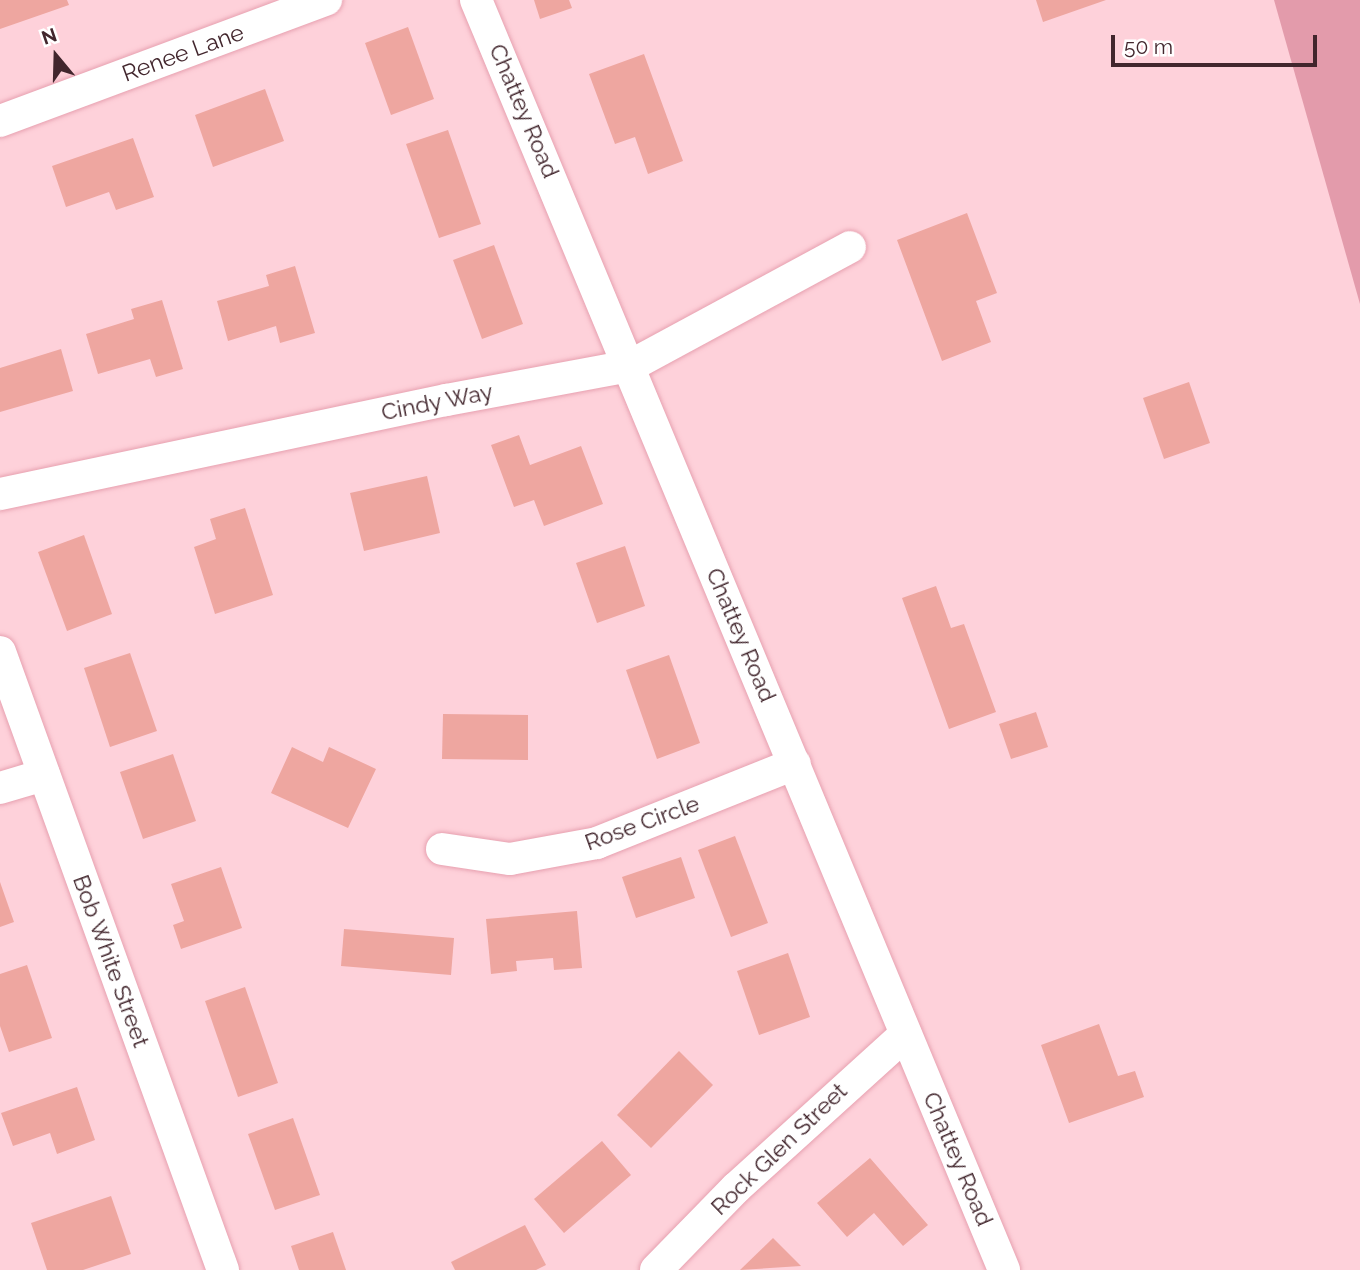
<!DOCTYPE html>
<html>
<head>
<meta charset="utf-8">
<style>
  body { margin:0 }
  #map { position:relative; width:1360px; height:1270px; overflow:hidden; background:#fed1da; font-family:Raleway,sans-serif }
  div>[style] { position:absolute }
  .green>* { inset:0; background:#e39bab }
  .building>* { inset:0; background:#eea6a0 }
  .roads { filter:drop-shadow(0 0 2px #e7a1b0) drop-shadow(0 0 2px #e7a1b0) }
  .minor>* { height:32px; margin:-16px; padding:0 16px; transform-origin:16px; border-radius:16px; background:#fff }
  span { translate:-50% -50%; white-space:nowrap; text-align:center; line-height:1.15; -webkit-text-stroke:5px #fff; paint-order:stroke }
  .street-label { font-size:23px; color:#42262d }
  .north { position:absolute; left:21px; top:21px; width:70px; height:70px; -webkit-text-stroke:5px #fff; paint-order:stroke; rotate:341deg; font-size:19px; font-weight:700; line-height:28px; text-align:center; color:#42262d }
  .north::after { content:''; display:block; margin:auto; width:24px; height:32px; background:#42262d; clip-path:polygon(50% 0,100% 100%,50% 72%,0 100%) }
  .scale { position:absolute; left:1111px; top:35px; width:206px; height:32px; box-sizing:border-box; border:4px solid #42262d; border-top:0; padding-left:9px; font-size:21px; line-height:24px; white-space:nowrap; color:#42262d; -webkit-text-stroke:5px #fff; paint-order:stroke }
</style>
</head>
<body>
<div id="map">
  <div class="green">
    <i style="clip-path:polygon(1274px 0,1360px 0,1360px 304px)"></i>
  </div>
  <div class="building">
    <i style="clip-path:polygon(0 0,67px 0,69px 5px,0 29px)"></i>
    <i style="clip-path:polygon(534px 0,569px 0,572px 8px,540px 19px)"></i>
    <i style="clip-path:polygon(1036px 0,1106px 0,1043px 22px)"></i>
    <i style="clip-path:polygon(408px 27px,434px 99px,391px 115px,365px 43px)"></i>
    <i style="clip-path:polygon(644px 54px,683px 161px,648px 174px,635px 137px,615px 144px,589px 74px)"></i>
    <i style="clip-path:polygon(265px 89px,284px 141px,213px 167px,195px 115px)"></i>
    <i style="clip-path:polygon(448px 130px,481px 224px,439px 238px,406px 144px)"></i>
    <i style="clip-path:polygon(133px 138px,154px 197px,116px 210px,109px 192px,66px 207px,52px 166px)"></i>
    <i style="clip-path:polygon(967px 213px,997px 293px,976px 301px,991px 342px,942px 361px,897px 240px)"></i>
    <i style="clip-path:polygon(494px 245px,523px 324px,482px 339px,453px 260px)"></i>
    <i style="clip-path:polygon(295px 266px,315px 333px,280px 343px,276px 326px,228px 341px,217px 301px,269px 286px,266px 275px)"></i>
    <i style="clip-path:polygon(162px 300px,183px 369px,156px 377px,150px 359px,98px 374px,86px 334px,134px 319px,131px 309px)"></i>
    <i style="clip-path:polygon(61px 349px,73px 391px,0 412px,0 368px)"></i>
    <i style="clip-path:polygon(1189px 382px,1210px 443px,1164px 459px,1143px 398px)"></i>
    <i style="clip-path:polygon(519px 435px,530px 465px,581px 446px,603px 504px,544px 526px,534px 500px,514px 507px,491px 445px)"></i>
    <i style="clip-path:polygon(427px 476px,440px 533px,364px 551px,350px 493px)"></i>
    <i style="clip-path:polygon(245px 508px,273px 595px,215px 614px,194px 547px,216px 539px,210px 519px)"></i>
    <i style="clip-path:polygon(84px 535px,112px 614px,67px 631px,38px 552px)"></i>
    <i style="clip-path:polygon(625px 546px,645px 606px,597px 623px,576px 563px)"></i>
    <i style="clip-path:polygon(936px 586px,951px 628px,964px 624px,996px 712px,949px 729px,902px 598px)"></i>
    <i style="clip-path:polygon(130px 653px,157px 731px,110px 747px,84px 668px)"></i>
    <i style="clip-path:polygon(669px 655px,700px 743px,657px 759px,626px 670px)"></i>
    <i style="clip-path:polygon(1036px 712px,1048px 747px,1011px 759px,999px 724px)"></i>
    <i style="clip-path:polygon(443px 714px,528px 715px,528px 760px,442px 759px)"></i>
    <i style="clip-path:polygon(292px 747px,323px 762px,329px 747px,376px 769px,348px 828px,271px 793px)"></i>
    <i style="clip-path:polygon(173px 754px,196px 821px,143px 839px,120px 772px)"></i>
    <i style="clip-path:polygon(735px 836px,768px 923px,731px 937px,698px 850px)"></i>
    <i style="clip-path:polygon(681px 857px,695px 898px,636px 918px,622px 877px)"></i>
    <i style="clip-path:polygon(221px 867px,242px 928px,181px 949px,173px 925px,184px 921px,171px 884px)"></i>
    <i style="clip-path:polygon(0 882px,14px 922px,0 927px)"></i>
    <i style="clip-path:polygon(577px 911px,582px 968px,554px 970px,553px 958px,516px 961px,517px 971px,491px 974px,486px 919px)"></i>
    <i style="clip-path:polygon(344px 929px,454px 938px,451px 975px,341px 966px)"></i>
    <i style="clip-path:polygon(788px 953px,810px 1017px,759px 1035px,737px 971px)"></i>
    <i style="clip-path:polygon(27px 965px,52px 1038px,9px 1052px,0 1026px,0 974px)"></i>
    <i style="clip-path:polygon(245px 987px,278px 1083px,238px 1097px,205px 1001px)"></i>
    <i style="clip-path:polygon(1099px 1024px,1118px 1076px,1135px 1071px,1144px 1097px,1069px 1123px,1041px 1045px)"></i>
    <i style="clip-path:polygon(679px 1051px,713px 1085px,651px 1148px,617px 1115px)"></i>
    <i style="clip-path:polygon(77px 1087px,95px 1140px,57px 1154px,50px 1133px,13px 1146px,1px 1113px)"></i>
    <i style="clip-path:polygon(293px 1118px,320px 1195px,275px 1210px,248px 1134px)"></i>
    <i style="clip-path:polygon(602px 1141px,631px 1175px,564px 1233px,534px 1199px)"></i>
    <i style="clip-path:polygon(870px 1158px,928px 1225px,903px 1246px,874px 1213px,847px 1237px,817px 1203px)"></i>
    <i style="clip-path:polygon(111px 1196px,131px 1254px,83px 1270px,47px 1270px,31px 1223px)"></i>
    <i style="clip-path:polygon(525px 1225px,546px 1265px,536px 1270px,455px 1270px,451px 1262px)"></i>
    <i style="clip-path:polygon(333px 1232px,346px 1270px,299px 1270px,291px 1246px)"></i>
    <i style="clip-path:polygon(773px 1238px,801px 1266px,740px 1270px)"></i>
  </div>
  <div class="roads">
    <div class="minor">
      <i style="left:476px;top:0;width:1375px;rotate:67.42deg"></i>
      <i style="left:0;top:121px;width:348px;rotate:-20.4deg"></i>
      <i style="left:0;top:494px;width:456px;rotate:-11.9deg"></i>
      <i style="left:446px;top:400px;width:187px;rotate:-10.5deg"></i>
      <i style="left:630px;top:366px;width:250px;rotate:-28.4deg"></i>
      <i style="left:0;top:652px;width:657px;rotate:70.16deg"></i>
      <i style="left:0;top:788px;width:46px;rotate:-16.5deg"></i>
      <i style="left:442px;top:849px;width:69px;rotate:8.4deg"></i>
      <i style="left:510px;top:859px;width:88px;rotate:-10.4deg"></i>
      <i style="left:597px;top:843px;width:213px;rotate:-21.8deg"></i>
      <i style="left:656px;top:1270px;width:115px;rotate:-45.7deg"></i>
      <i style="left:736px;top:1188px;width:229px;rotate:-42.2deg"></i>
    </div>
  </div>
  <div class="street-label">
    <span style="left:183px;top:53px;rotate:-20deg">Renee Lane</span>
    <span style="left:524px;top:111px;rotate:67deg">Chattey Road</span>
    <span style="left:437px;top:402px;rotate:-11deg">Cindy Way</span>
    <span style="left:741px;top:635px;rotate:67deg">Chattey Road</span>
    <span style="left:642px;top:823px;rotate:-20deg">Rose Circle</span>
    <span style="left:111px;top:961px;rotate:70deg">Bob White Street</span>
    <span style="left:779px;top:1149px;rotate:-44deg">Rock Glen Street</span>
    <span style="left:958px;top:1159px;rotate:67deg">Chattey Road</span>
  </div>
  <div class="north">N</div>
  <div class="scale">50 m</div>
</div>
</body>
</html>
